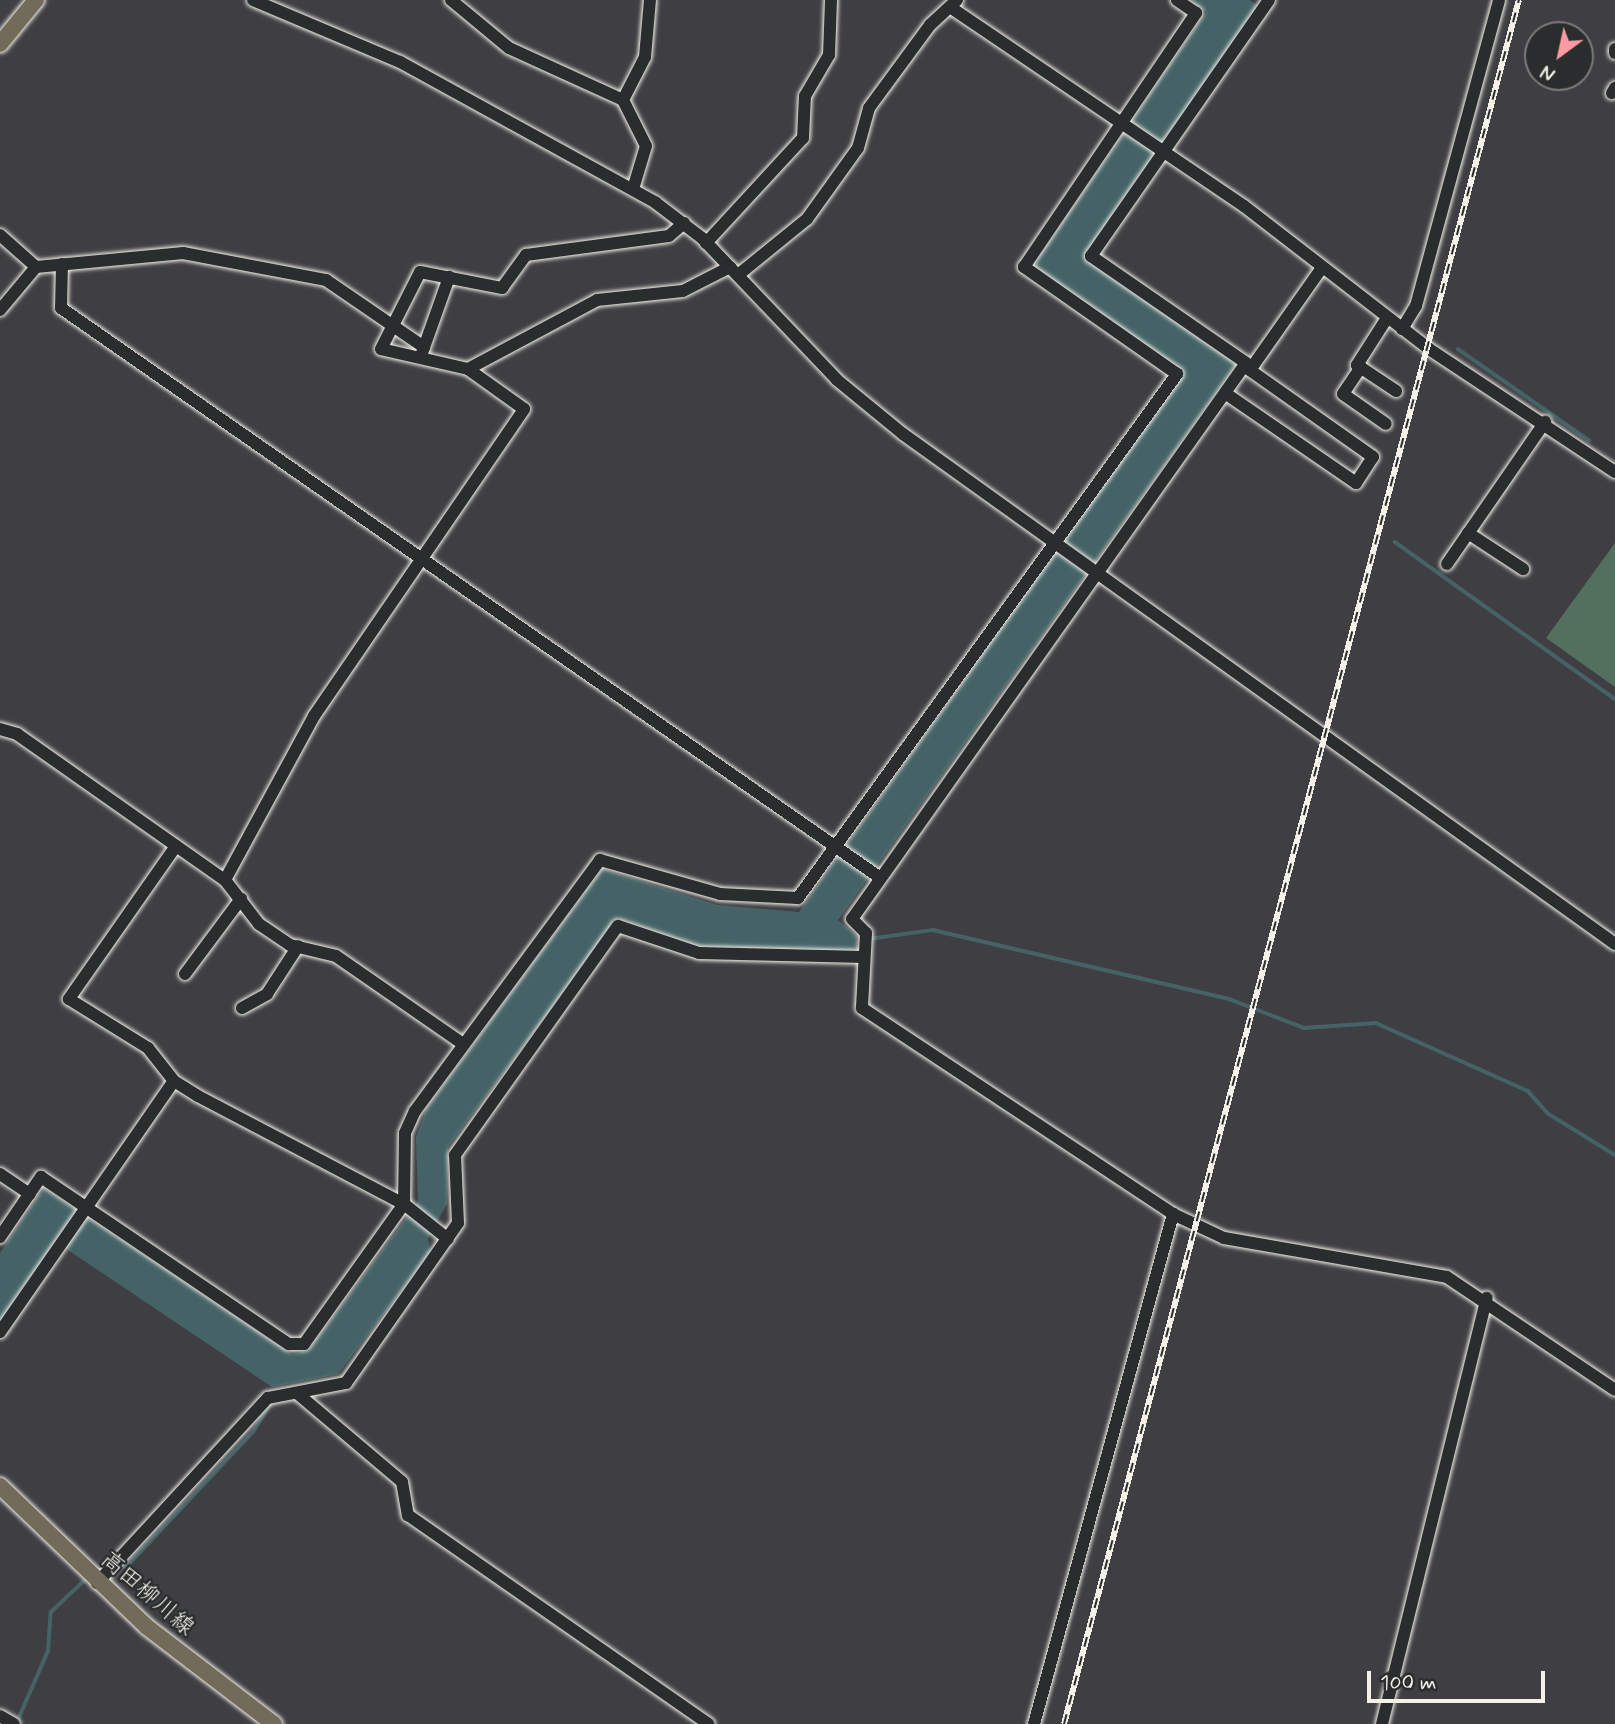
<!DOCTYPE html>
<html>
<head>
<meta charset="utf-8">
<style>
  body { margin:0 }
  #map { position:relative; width:1615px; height:1724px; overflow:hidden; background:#3e3e43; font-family:Mynerve,"Klee One",sans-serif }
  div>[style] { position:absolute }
  .green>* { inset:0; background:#536f5e }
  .water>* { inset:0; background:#456367 }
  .stream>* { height:3.5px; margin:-1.75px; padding:0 1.75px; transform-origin:1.75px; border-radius:1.75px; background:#456367 }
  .roads { filter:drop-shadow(0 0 2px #f4f1e8) drop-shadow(0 0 2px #f4f1e8) }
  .minor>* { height:12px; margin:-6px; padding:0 6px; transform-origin:6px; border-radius:6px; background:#2a2d2e }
  .major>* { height:16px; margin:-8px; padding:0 8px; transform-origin:8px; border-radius:8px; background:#736b5a }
  .rail>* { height:6px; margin-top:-3px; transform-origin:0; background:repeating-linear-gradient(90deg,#2a2d2e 0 10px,#f4f1e8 0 20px); box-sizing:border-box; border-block:2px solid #f4f1e8 }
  span { translate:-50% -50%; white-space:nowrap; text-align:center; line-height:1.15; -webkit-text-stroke:5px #2a2d2e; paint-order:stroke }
  .street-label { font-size:23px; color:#f4f1e8 }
  .north { position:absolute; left:1524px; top:21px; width:70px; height:70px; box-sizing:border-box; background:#2a2d2e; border:2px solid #7b7b78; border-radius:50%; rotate:213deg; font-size:19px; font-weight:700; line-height:28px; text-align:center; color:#f4f1e8 }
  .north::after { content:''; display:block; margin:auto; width:24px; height:32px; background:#ff9aa2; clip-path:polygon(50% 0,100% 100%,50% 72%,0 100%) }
  .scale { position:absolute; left:1367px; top:1671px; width:178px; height:32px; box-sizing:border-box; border:4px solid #f4f1e8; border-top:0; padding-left:9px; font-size:21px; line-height:24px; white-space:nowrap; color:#f4f1e8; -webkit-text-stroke:5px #2a2d2e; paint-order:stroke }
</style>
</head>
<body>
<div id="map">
  <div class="green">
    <i style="clip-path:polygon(1615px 543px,1615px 687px,1546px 638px)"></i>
  </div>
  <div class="water">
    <i style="clip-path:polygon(1190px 0,1250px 0,1258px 6px,1085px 255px,1237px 363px,838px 920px,856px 935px,858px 952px,699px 946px,618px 918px,448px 1147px,447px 1204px,428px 1238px,430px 1253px,338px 1374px,272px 1387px,56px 1242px,0 1321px,0 1253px,44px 1188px,291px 1354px,308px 1351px,418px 1202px,416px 1137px,426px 1109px,602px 869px,717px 905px,799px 912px,1183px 372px,1033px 266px,1206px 12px)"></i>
  </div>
  <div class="stream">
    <i style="left:1458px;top:349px;width:160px;rotate:34.8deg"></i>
    <i style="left:1395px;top:542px;width:270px;rotate:35.5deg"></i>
    <i style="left:869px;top:939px;width:65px;rotate:-8deg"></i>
    <i style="left:933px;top:930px;width:304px;rotate:13.1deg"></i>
    <i style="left:1229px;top:999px;width:80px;rotate:21.1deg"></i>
    <i style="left:1304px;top:1028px;width:72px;rotate:-4deg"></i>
    <i style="left:1376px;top:1023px;width:167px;rotate:24.1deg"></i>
    <i style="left:1528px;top:1091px;width:31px;rotate:48deg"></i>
    <i style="left:1549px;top:1114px;width:78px;rotate:31.8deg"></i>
    <i style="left:112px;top:1573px;width:21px;rotate:-29deg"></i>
    <i style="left:130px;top:1563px;width:180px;rotate:-46.8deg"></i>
    <i style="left:253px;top:1432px;width:36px;rotate:-58deg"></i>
    <i style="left:17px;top:1722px;width:77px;rotate:-66.4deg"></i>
    <i style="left:48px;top:1651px;width:39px;rotate:-86deg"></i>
    <i style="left:51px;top:1612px;width:50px;rotate:-43.4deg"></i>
  </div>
  <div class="roads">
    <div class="minor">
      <i style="left:253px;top:0;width:160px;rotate:22.9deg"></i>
      <i style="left:400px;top:62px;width:292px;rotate:28.8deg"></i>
      <i style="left:656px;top:203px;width:58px;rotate:37.3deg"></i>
      <i style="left:702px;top:238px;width:196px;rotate:46.4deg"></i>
      <i style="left:837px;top:380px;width:85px;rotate:39.3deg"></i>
      <i style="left:903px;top:434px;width:876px;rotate:35.61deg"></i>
      <i style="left:451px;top:0;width:75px;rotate:39.6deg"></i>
      <i style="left:509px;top:48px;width:125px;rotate:24.5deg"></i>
      <i style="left:623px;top:100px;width:51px;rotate:63.4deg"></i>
      <i style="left:646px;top:146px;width:45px;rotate:106.8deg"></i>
      <i style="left:1269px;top:0;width:312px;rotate:124.8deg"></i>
      <i style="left:1091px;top:256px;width:188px;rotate:34.6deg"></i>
      <i style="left:1246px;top:363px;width:681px;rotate:125.32deg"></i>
      <i style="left:852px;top:919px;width:20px;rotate:45deg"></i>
      <i style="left:866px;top:933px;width:75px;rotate:93.1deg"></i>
      <i style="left:862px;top:1008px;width:373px;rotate:33.5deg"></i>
      <i style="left:1173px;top:1214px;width:56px;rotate:25.2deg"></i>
      <i style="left:1224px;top:1238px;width:226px;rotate:9.9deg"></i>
      <i style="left:1447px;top:1277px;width:202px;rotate:33.9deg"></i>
      <i style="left:950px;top:7px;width:355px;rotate:34.1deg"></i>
      <i style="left:1244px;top:206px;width:234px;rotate:37.7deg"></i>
      <i style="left:1429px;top:349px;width:223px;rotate:33.5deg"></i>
      <i style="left:1615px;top:49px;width:4px;rotate:90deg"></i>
      <i style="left:1612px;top:93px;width:6px;rotate:-59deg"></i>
      <i style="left:623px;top:100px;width:48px;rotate:-62.9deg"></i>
      <i style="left:645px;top:57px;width:57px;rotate:-85deg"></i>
      <i style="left:0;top:235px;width:48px;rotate:41.6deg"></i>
      <i style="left:706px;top:243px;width:143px;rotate:-47.3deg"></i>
      <i style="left:803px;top:138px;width:42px;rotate:-87.3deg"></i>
      <i style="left:805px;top:96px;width:48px;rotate:-59.7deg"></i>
      <i style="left:829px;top:55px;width:55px;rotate:-87.9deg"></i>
      <i style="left:62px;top:264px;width:44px;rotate:91.3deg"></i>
      <i style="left:61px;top:308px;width:996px;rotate:34.82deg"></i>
      <i style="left:738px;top:275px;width:89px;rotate:-39.1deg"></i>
      <i style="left:807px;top:219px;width:87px;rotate:-54.3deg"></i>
      <i style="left:858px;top:148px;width:41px;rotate:-74.6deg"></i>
      <i style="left:869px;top:108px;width:103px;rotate:-53.7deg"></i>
      <i style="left:930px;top:25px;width:37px;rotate:-43deg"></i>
      <i style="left:0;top:310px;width:56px;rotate:-50.1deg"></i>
      <i style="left:36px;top:267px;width:148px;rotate:-5.4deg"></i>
      <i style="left:183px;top:253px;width:146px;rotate:10.7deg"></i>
      <i style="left:326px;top:280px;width:119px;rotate:34.4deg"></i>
      <i style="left:1387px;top:318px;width:56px;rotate:122.6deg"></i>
      <i style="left:1357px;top:365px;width:47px;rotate:33.7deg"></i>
      <i style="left:1402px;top:329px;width:27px;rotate:-59deg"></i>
      <i style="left:1416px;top:306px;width:317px;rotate:-74.8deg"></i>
      <i style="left:422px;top:353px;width:81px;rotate:-70.4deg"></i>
      <i style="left:1361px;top:367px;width:32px;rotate:124deg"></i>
      <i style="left:1343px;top:394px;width:52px;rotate:34.9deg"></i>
      <i style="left:468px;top:369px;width:146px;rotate:-28.1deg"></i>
      <i style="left:597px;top:300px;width:86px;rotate:-6deg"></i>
      <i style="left:683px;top:291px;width:53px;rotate:-27.1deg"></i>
      <i style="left:1250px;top:370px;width:123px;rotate:-54.9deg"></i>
      <i style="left:1225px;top:393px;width:159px;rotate:34.5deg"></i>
      <i style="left:1356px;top:483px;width:31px;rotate:-57deg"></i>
      <i style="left:1373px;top:457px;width:158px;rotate:-144.8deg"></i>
      <i style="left:1468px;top:533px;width:66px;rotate:33.2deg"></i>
      <i style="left:1447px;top:564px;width:173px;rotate:-55.4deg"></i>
      <i style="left:0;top:729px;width:18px;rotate:16deg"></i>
      <i style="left:17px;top:734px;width:254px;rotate:35.1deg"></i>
      <i style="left:225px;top:880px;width:56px;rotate:52.3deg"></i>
      <i style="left:259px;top:924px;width:37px;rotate:34deg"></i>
      <i style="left:290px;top:945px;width:47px;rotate:13.4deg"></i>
      <i style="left:336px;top:956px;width:155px;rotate:34.7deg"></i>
      <i style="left:176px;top:846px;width:187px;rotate:125deg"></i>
      <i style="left:69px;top:999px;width:93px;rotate:31.8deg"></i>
      <i style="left:148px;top:1048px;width:42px;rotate:51.8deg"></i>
      <i style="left:174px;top:1081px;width:28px;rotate:32deg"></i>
      <i style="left:198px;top:1096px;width:233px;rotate:27.7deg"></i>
      <i style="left:404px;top:1204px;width:56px;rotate:38.5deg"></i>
      <i style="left:225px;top:880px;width:187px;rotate:-61.5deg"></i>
      <i style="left:314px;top:716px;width:372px;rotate:-55.6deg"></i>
      <i style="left:524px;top:409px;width:69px;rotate:-144.5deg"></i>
      <i style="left:468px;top:369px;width:89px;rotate:-167.1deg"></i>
      <i style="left:381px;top:349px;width:86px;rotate:-63.1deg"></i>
      <i style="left:420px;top:272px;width:84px;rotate:11deg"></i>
      <i style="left:502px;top:288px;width:41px;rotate:-54deg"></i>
      <i style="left:526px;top:255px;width:144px;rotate:-7.6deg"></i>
      <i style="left:669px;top:236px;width:20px;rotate:-41deg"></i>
      <i style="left:185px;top:974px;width:94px;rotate:-53.3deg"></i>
      <i style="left:242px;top:1008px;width:29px;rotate:-29deg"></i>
      <i style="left:267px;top:994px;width:57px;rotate:-57.1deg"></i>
      <i style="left:0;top:1174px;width:36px;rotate:34deg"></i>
      <i style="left:0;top:1237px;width:73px;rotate:-55.7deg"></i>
      <i style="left:41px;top:1177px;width:299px;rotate:34deg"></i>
      <i style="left:289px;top:1344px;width:15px"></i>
      <i style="left:304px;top:1344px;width:172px;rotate:-54.5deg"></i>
      <i style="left:404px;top:1204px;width:71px;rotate:-89.2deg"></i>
      <i style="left:405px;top:1133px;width:24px;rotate:-66deg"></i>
      <i style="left:415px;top:1111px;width:312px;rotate:-53.6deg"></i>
      <i style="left:600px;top:860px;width:125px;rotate:15.8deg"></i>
      <i style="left:720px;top:894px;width:78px;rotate:2.9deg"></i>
      <i style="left:798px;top:898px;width:647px;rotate:-54.12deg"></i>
      <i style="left:1177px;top:374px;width:187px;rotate:-145deg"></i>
      <i style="left:1024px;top:267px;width:307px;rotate:-55.9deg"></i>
      <i style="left:1196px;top:13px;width:23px;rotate:-146deg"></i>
      <i style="left:0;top:1332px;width:305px;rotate:-55.3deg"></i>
      <i style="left:298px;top:1394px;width:136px;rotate:40.2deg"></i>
      <i style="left:402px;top:1482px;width:34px;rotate:80deg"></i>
      <i style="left:408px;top:1515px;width:366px;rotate:34.8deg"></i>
      <i style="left:97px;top:1583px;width:252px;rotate:-47.3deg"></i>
      <i style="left:268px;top:1398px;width:79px;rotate:-10.9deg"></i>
      <i style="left:346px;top:1383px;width:195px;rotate:-55deg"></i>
      <i style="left:458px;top:1223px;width:68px;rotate:-92.5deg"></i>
      <i style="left:455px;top:1155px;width:281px;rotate:-54.6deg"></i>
      <i style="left:618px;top:926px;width:85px;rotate:18.4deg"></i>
      <i style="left:699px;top:953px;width:164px;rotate:1.4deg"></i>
      <i style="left:0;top:1716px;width:16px;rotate:30deg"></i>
      <i style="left:1034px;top:1724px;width:529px;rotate:-74.75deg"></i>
      <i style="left:1382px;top:1724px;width:439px;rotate:-76.2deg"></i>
    </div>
    <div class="major">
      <i style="left:0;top:44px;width:57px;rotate:-50.7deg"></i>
      <i style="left:0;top:1486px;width:204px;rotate:43.8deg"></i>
      <i style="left:147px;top:1627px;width:160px;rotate:37.4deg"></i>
    </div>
  </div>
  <div class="rail">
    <i style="left:1064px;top:1724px;width:1783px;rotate:-75.22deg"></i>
  </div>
  <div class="street-label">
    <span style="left:147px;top:1594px;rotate:41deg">高田柳川線</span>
  </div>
  <div class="north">N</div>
  <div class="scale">100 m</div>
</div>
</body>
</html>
